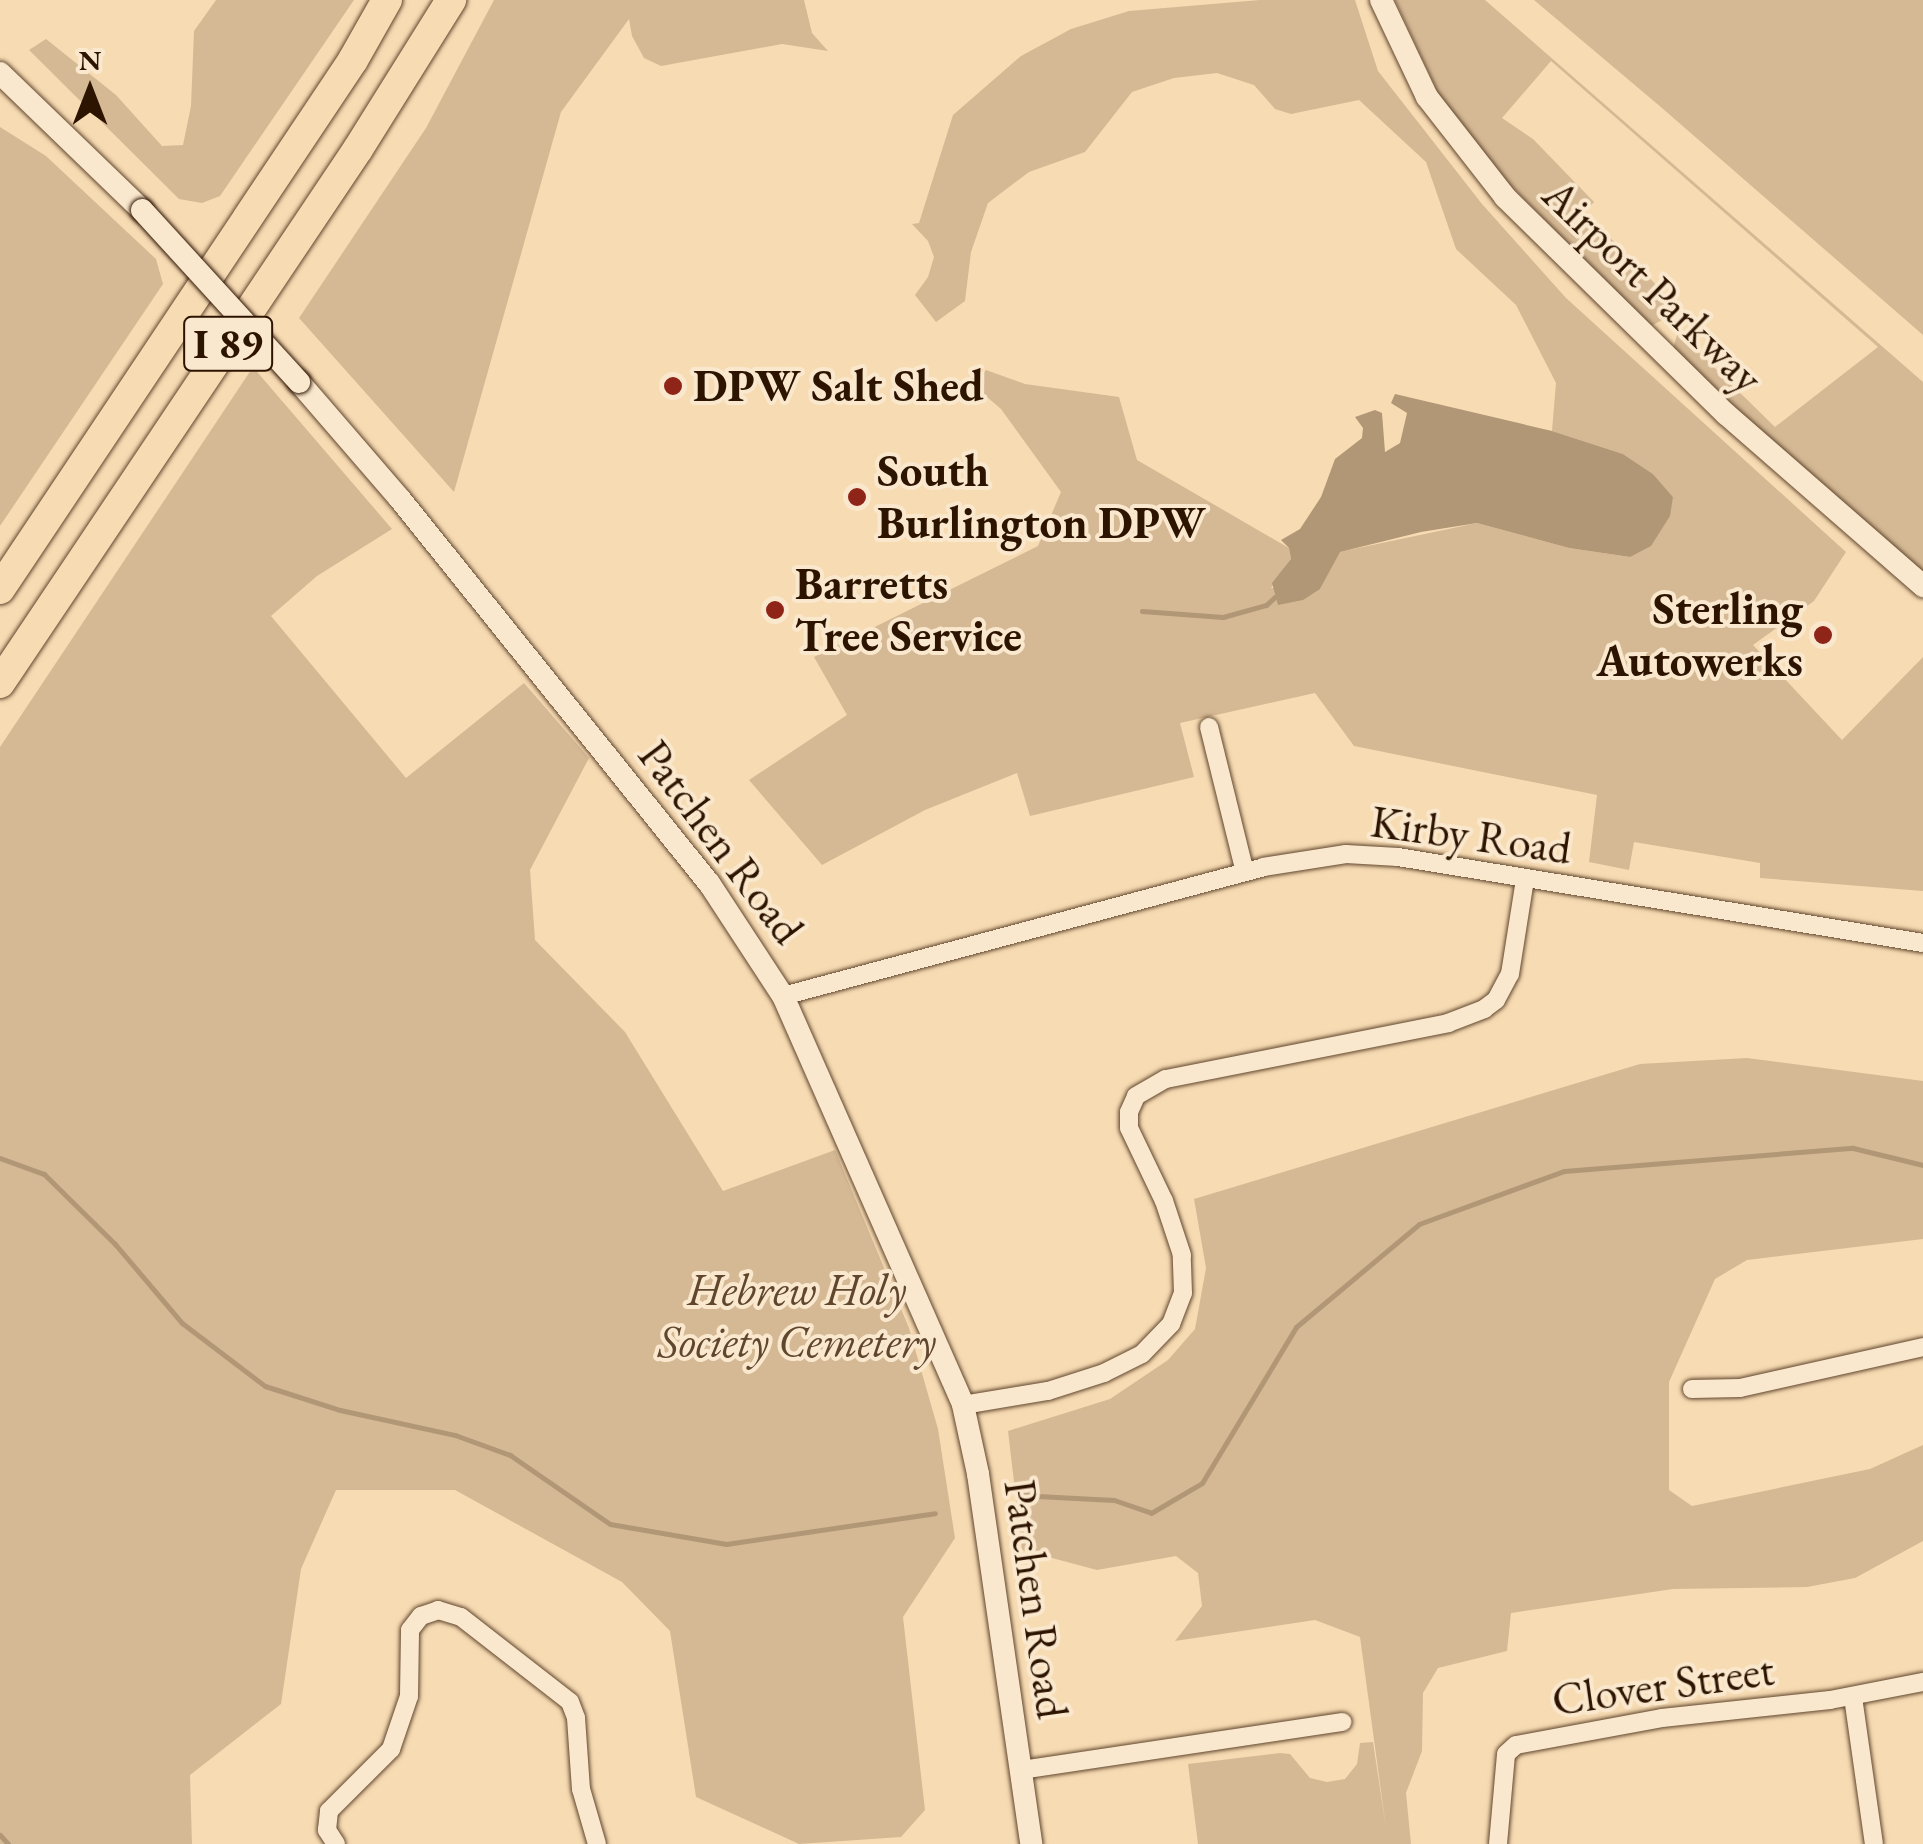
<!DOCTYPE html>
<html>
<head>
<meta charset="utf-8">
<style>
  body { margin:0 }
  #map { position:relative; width:1923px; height:1844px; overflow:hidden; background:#f7dbb3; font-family:"EB Garamond",serif }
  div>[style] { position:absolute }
  .green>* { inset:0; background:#d5b995 }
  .water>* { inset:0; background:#b29776 }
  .stream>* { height:5px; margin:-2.5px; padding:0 2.5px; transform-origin:2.5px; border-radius:2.5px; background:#b29776 }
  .roads { filter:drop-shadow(0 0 2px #60462d) drop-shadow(0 0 2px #60462d) }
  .street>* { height:18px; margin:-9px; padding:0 9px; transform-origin:9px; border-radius:9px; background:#fae8ce }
  .secondary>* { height:22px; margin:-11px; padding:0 11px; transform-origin:11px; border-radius:11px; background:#fae8ce }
  .highway>* { height:30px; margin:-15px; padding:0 15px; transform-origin:15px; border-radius:15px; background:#f7dbb3 }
  .bridges { filter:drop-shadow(0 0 2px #2d1400) drop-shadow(0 0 2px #2d1400) }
  .secondary-bridge>* { height:22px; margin:-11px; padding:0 11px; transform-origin:11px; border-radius:11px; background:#fae8ce }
  .dots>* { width:28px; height:28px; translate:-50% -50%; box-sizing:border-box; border:5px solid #fae8ce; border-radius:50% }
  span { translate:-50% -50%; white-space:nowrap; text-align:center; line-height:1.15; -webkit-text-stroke:8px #fae8ce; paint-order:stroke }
  .shield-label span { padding:2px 8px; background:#fae8ce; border:2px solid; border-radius:8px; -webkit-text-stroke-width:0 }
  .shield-label { font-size:42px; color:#2d1400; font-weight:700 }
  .street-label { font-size:45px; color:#2d1400 }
  .poi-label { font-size:45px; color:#2d1400; font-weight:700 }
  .left { translate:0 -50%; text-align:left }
  .right { translate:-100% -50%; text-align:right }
  .park-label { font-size:45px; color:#5f462d; font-style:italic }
  .north { position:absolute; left:40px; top:40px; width:100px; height:100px; -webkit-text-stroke:8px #fae8ce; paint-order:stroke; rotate:0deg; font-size:28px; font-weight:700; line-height:40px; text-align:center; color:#2d1400 }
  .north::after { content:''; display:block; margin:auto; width:35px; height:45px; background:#2d1400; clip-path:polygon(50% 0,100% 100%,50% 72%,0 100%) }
</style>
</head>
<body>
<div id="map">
  <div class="green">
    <i style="clip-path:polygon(216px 0,354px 0,220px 196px,202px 203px,179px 199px,29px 50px,46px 39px,116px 95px,162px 146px,183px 145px,191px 106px,194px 31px)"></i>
    <i style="clip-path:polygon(494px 0,804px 0,812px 33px,828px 51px,782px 44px,661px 66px,644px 58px,632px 36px,629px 19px,561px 112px,454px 492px,299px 318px,426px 128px)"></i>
    <i style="clip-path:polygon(1260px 0,1355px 0,1378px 71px,1482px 204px,1566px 298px,1846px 552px,1814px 601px,1753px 645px,1842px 740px,1923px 657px,1923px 891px,1760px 878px,1760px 863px,1634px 842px,1629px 870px,1589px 862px,1597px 795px,1354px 746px,1315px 693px,1180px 723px,1194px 777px,1030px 816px,1017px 773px,925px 810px,822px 865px,749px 780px,847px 715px,814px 657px,1038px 546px,1061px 492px,1001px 409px,972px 384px,986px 370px,1025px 384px,1119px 397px,1137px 460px,1289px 548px,1291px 559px,1271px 588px,1320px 589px,1339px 552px,1477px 523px,1569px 548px,1630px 557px,1673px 497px,1653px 474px,1623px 454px,1552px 431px,1556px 383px,1516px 305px,1456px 249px,1426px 162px,1359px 100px,1291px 114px,1275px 109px,1254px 85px,1217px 73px,1174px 78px,1132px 92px,1085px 152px,1029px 172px,988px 203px,971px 252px,965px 301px,936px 322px,915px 295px,928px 277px,934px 257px,928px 241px,912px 224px,919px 223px,953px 115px,1021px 56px,1071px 29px,1129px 11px)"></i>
    <i style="clip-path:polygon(1395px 0,1485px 0,1923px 382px,1923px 572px,1803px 471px,1674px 351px,1674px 345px,1678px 332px,1775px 427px,1878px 347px,1551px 61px,1502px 118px,1533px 139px,1594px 202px,1585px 212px,1672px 301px,1671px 315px,1651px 326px,1499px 174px,1440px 97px)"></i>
    <i style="clip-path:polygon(1534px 0,1923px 0,1923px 335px,1662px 108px)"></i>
    <i style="clip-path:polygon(0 127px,46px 156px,156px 259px,163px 284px,0 526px)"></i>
    <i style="clip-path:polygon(253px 367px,392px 529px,317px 576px,271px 616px,406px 778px,524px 683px,589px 758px,530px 870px,535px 940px,625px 1032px,723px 1191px,835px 1150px,909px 1328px,938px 1429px,955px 1538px,903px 1617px,925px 1810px,901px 1837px,799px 1844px,696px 1797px,670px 1631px,622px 1582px,455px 1490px,336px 1490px,301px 1569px,281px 1704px,190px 1775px,192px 1844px,0 1844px,0 747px)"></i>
    <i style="clip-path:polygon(1747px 1058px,1923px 1081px,1923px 1239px,1747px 1260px,1715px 1279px,1669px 1382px,1669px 1490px,1692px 1506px,1870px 1469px,1923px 1445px,1923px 1541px,1855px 1578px,1807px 1587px,1673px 1589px,1511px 1613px,1507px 1651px,1438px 1668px,1423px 1693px,1422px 1751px,1406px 1793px,1411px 1844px,1198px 1844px,1188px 1764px,1280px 1753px,1290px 1754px,1310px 1778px,1327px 1782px,1345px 1779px,1357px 1764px,1360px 1743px,1373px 1742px,1386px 1828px,1360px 1637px,1315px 1620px,1175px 1641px,1202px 1606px,1198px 1573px,1176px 1556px,1097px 1570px,1022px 1550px,1008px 1431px,1110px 1399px,1168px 1360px,1195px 1329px,1206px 1268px,1194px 1199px,1640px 1064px)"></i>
  </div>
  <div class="water">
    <i style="clip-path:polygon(1395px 394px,1552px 431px,1623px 454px,1653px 474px,1673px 497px,1670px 516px,1651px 546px,1630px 557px,1569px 548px,1477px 523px,1421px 532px,1340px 552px,1320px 589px,1303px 600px,1278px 605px,1272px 583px,1291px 559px,1289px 548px,1281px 540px,1300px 529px,1321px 497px,1335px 459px,1362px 438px,1363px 428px,1355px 417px,1375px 410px,1382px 413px,1385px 452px,1400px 443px,1407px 413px,1391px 403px)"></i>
  </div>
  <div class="stream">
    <i style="left:1142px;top:611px;width:81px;rotate:4.2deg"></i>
    <i style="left:1223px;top:617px;width:45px;rotate:-15.6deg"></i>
    <i style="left:1266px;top:605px;width:12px;rotate:-42deg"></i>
    <i style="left:0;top:1158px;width:47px;rotate:20deg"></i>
    <i style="left:44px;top:1174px;width:100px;rotate:44.6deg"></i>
    <i style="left:115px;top:1244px;width:104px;rotate:49.7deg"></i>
    <i style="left:182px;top:1323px;width:104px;rotate:37.2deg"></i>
    <i style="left:265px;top:1386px;width:79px;rotate:17.7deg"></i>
    <i style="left:340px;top:1410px;width:118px;rotate:12.3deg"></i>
    <i style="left:455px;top:1435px;width:59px;rotate:20deg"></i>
    <i style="left:510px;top:1455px;width:121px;rotate:34.6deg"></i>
    <i style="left:610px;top:1524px;width:118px;rotate:9.8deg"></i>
    <i style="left:726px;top:1544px;width:211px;rotate:-8.4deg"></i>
    <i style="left:1018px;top:1495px;width:96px;rotate:3deg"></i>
    <i style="left:1114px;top:1500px;width:39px;rotate:19deg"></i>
    <i style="left:1151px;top:1513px;width:59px;rotate:-30.5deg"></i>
    <i style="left:1202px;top:1483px;width:182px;rotate:-58.9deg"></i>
    <i style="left:1296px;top:1327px;width:160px;rotate:-39.9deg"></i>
    <i style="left:1419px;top:1224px;width:154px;rotate:-20.1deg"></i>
    <i style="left:1564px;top:1171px;width:290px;rotate:-4.6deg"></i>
    <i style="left:1853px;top:1148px;width:72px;rotate:13.7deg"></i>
    <i style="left:0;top:1835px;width:12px;rotate:48deg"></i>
  </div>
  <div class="roads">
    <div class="street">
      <i style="left:1209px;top:727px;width:149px;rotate:76.1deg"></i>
      <i style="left:783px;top:996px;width:497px;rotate:-15deg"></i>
      <i style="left:1263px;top:867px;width:84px;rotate:-8.9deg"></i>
      <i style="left:1346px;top:854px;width:52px;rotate:3.3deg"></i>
      <i style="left:1398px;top:857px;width:532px;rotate:9.3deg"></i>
      <i style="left:1692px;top:1389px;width:48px;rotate:-1.2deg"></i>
      <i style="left:1740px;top:1388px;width:188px;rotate:-12.6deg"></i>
      <i style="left:963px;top:1405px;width:86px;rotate:-9.4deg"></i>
      <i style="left:1048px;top:1391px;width:59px;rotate:-17.8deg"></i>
      <i style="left:1104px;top:1373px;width:42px;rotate:-26.6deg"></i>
      <i style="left:1142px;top:1354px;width:42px;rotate:-46deg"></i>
      <i style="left:1171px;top:1324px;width:33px;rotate:-69deg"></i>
      <i style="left:1183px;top:1293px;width:38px;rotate:-92deg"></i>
      <i style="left:1182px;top:1255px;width:57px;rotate:-108.4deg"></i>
      <i style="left:1164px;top:1201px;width:81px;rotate:-115.6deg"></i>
      <i style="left:1129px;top:1128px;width:16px;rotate:-90deg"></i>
      <i style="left:1129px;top:1112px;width:17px;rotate:-66deg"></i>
      <i style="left:1136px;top:1096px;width:34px;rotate:-30deg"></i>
      <i style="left:1166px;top:1079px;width:288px;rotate:-11.2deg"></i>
      <i style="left:1448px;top:1023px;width:39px;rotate:-21deg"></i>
      <i style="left:1484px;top:1009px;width:15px;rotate:-37deg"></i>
      <i style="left:1496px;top:1000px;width:30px;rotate:-62deg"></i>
      <i style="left:1510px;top:974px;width:96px;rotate:-81deg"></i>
      <i style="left:1853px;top:1697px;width:148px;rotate:81.9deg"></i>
      <i style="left:1021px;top:1770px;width:325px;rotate:-8.5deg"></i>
      <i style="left:336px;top:1844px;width:17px;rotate:-123deg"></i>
      <i style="left:327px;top:1830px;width:19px;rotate:-84deg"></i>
      <i style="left:329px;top:1811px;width:88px;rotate:-45deg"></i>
      <i style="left:391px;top:1749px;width:56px;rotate:-71.2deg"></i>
      <i style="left:409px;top:1696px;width:66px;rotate:-89.1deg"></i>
      <i style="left:410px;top:1630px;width:18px;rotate:-52deg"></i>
      <i style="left:421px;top:1616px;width:18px;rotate:-19deg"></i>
      <i style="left:438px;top:1610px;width:24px;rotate:17deg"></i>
      <i style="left:461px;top:1617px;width:138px;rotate:37.9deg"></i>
      <i style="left:570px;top:1702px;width:17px;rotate:69deg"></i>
      <i style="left:576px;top:1718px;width:71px;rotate:86deg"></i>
      <i style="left:581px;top:1789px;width:57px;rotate:73.8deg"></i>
      <i style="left:1498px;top:1844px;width:90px;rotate:-84.9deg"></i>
      <i style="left:1506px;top:1754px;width:13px;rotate:-42deg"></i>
      <i style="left:1516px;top:1745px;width:148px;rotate:-10.5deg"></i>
      <i style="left:1662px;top:1718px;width:169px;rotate:-6.1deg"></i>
      <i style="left:1830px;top:1700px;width:95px;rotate:-11deg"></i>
    </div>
    <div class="secondary">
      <i style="left:1381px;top:0;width:107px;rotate:64.6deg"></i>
      <i style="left:1427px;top:97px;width:127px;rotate:52deg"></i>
      <i style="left:1505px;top:197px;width:310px;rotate:44.5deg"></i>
      <i style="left:1726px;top:414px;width:262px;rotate:41.1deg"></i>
      <i style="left:0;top:73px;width:197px;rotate:44deg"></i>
      <i style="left:299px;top:382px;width:155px;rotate:49.2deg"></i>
      <i style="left:400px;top:499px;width:493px;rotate:51.2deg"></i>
      <i style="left:709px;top:883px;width:135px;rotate:56.8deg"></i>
      <i style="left:783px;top:996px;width:447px;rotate:66.2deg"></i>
      <i style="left:963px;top:1405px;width:71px;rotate:77.7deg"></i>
      <i style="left:978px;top:1474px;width:374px;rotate:81.8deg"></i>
    </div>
    <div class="highway">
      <i style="left:0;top:589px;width:636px;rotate:-56.28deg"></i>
      <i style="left:353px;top:60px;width:69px;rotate:-60.5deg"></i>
      <i style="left:0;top:683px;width:643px;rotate:-56.16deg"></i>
      <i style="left:358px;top:149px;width:176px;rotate:-58deg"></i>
    </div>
  </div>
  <div class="bridges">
    <div class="secondary-bridge">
      <i style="left:142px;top:210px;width:233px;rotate:47.6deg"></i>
    </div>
  </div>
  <div class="dots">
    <i style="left:673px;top:386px;background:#8f2418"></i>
    <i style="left:857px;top:497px;background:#8f2418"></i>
    <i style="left:775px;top:610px;background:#8f2418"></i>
    <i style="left:1823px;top:635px;background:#8f2418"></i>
  </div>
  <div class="shield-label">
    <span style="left:228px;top:344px">I 89</span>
  </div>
  <div class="street-label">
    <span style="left:1653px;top:286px;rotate:44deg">Airport Parkway</span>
    <span style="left:1471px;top:835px;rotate:8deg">Kirby Road</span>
    <span style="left:721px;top:842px;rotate:53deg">Patchen Road</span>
    <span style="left:1036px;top:1599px;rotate:82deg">Patchen Road</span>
    <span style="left:1663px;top:1685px;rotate:-8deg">Clover Street</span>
  </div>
  <div class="poi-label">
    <span class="left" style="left:693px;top:386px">DPW Salt Shed</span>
    <span class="left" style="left:877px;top:497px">South<br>Burlington DPW</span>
    <span class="left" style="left:795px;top:610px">Barretts<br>Tree Service</span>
    <span class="right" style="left:1803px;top:635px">Sterling<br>Autowerks</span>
  </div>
  <div class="park-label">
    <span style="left:797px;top:1316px">Hebrew Holy<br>Society Cemetery</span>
  </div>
  <div class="north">N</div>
</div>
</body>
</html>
